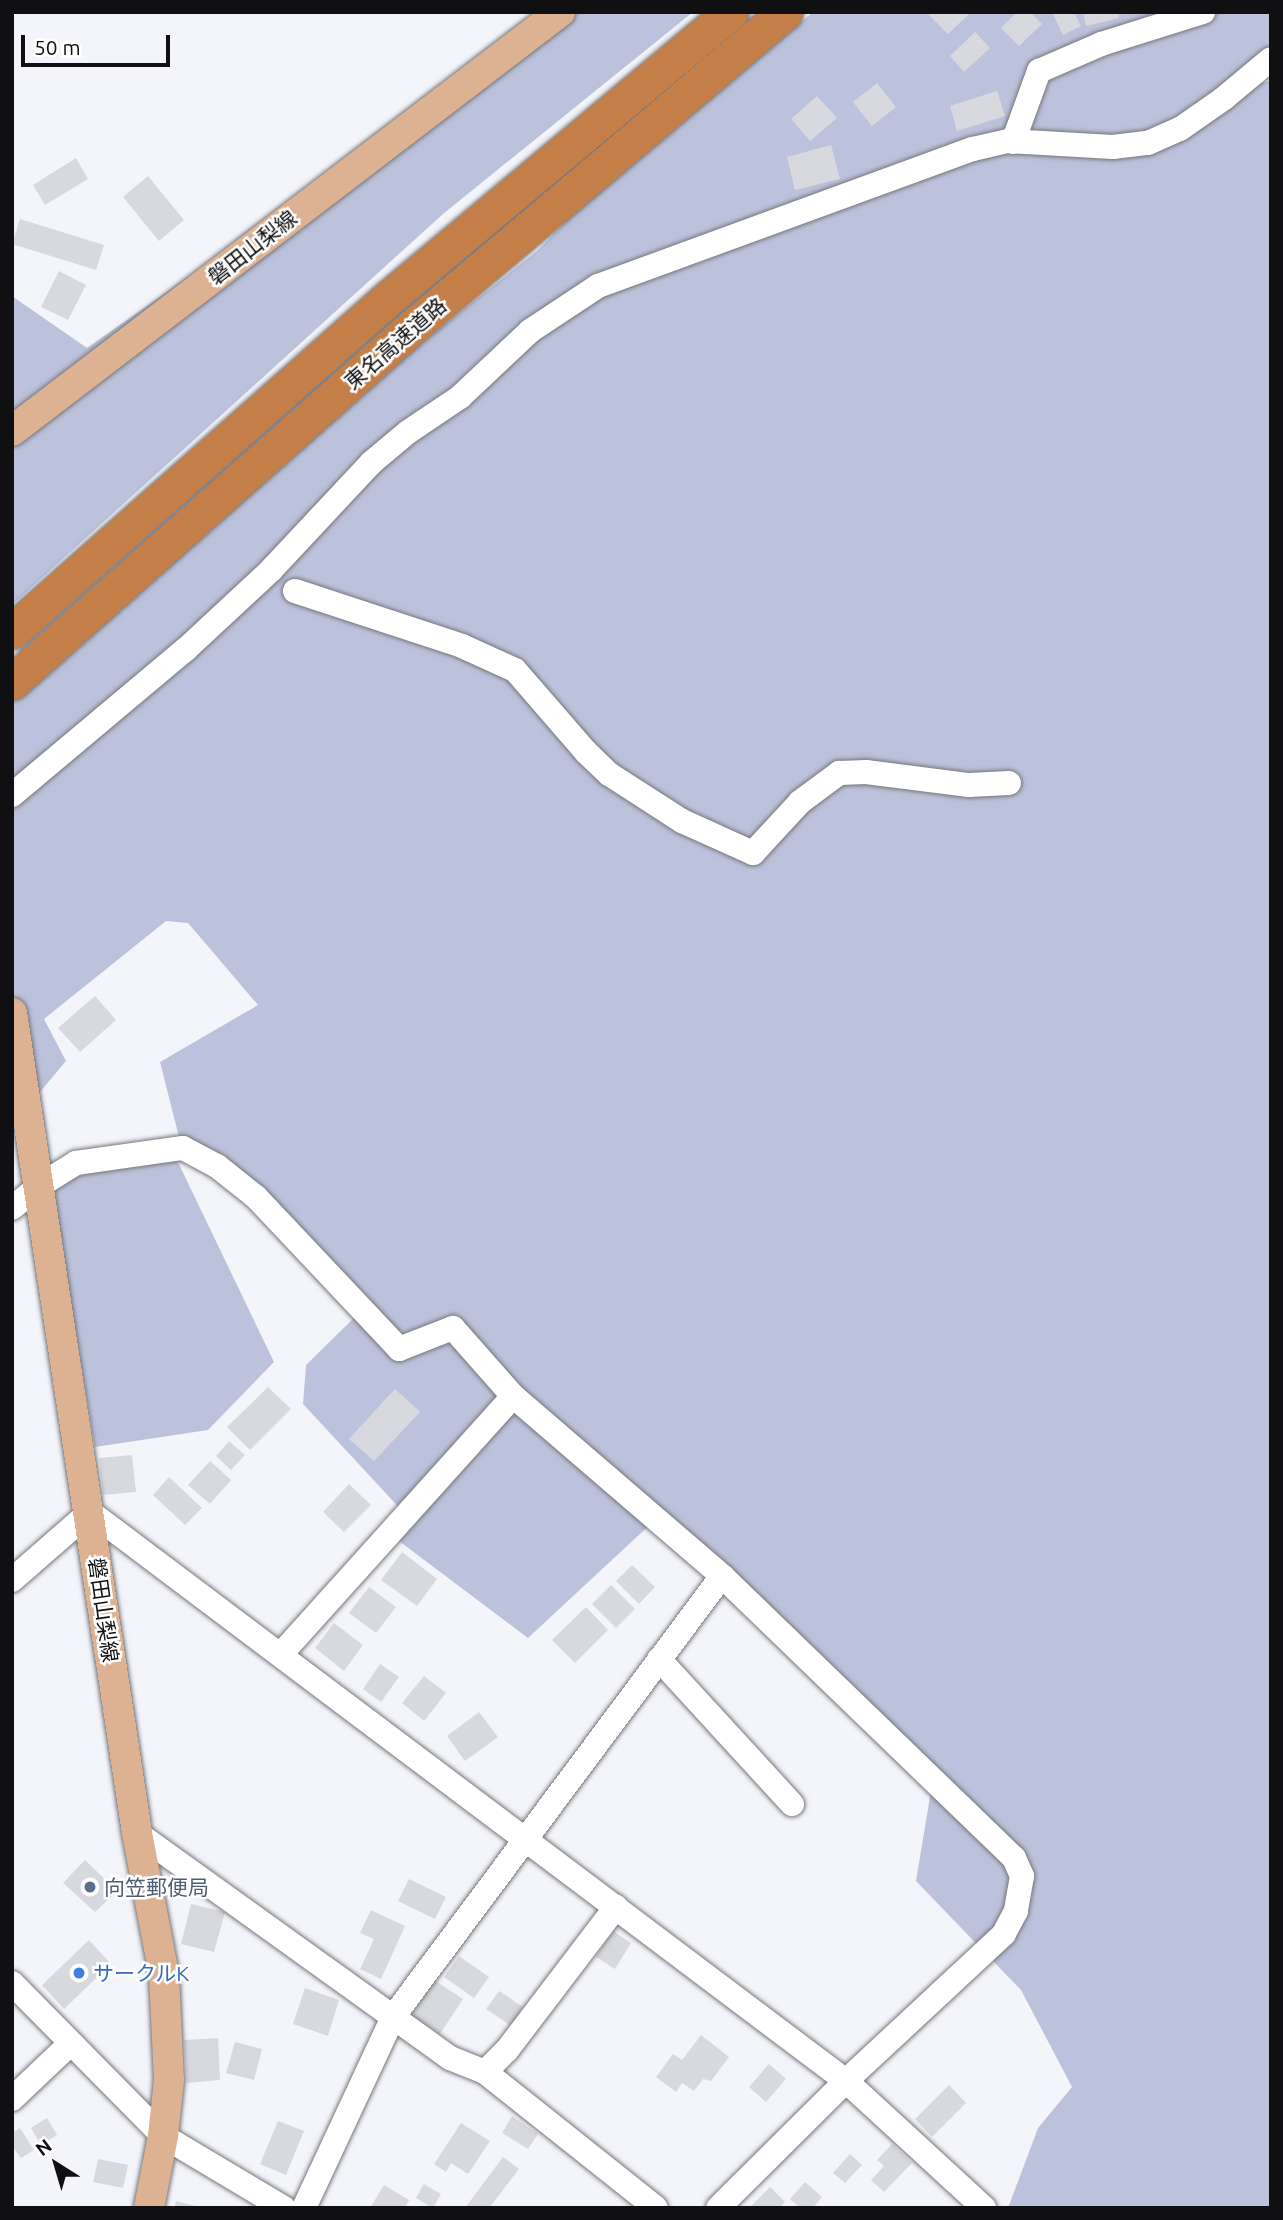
<!DOCTYPE html>
<html>
<head>
<meta charset="utf-8">
<style>
  body { margin:0 }
  #map { position:relative; width:1283px; height:2220px; overflow:hidden; background:#f4f5fa; font-family:Ubuntu,"Noto Sans JP",sans-serif }
  div>[style] { position:absolute }
  .green>* { inset:0; background:#bdc2dc }
  .building>* { inset:0; background:#d8d9de }
  .roads { filter:drop-shadow(0 0 2px #76777b) drop-shadow(0 0 2px #76777b) }
  .minor>* { height:24px; margin:-12px; padding:0 12px; transform-origin:12px; border-radius:12px; background:#fff }
  .major>* { height:30px; margin:-15px; padding:0 15px; transform-origin:15px; border-radius:15px; background:#dcb292 }
  .highway>* { height:35px; margin:-17.5px; padding:0 17.5px; transform-origin:17.5px; border-radius:17.5px; background:#c47f49 }
  .dots>* { width:19px; height:19px; translate:-50% -50%; box-sizing:border-box; border:4px solid #fff; border-radius:50% }
  span { translate:-50% -50%; white-space:nowrap; text-align:center; line-height:1.15; -webkit-text-stroke:5px #fff; paint-order:stroke }
  .street-label { font-size:21px; color:#101012 }
  .service-label { font-size:21px; color:#4e5e75 }
  .left { translate:0 -50%; text-align:left }
  .shop-label { font-size:21px; color:#366cbe }
  .frame { position:absolute; inset:0; border:14px solid #101012; pointer-events:none }
  .north { position:absolute; left:21px; top:2129px; width:70px; height:70px; -webkit-text-stroke:5px #fff; paint-order:stroke; rotate:323deg; font-size:19px; font-weight:700; line-height:28px; text-align:center; color:#101012 }
  .north::after { content:''; display:block; margin:auto; width:24px; height:32px; background:#101012; clip-path:polygon(50% 0,100% 100%,50% 72%,0 100%) }
  .scale { position:absolute; left:21px; top:35px; width:149px; height:32px; box-sizing:border-box; border:4px solid #101012; border-top:0; padding-left:9px; font-size:21px; line-height:24px; white-space:nowrap; color:#101012; -webkit-text-stroke:5px #fff; paint-order:stroke }
</style>
</head>
<body>
<div id="map">
  <div class="green">
    <i style="clip-path:polygon(565px 12px,693px 12px,443px 214px,12px 605px,12px 296px,87px 348px)"></i>
    <i style="clip-path:polygon(813px 12px,1271px 12px,1271px 59px,1226px 97px,1271px 80px,1271px 2208px,1008px 2208px,1038px 2128px,1072px 2087px,1021px 1990px,916px 1881px,935px 1767px,655px 1520px,528px 1638px,395px 1538px,406px 1515px,303px 1404px,306px 1365px,356px 1316px,399px 1349px,180px 1141px,160px 1062px,258px 1005px,188px 923px,166px 921px,44px 1019px,66px 1061px,35px 1098px,12px 997px,12px 703px,378px 378px,538px 250px,595px 192px)"></i>
    <i style="clip-path:polygon(175px 1156px,274px 1362px,208px 1430px,95px 1447px,51px 1187px,81px 1163px)"></i>
  </div>
  <div class="building">
    <i style="clip-path:polygon(932px 12px,971px 12px,948px 34px,929px 15px)"></i>
    <i style="clip-path:polygon(1017px 12px,1030px 12px,1042px 24px,1019px 46px,1001px 28px)"></i>
    <i style="clip-path:polygon(1052px 12px,1074px 12px,1081px 26px,1063px 35px)"></i>
    <i style="clip-path:polygon(1083px 12px,1118px 12px,1119px 18px,1086px 26px)"></i>
    <i style="clip-path:polygon(975px 32px,990px 48px,964px 72px,950px 56px)"></i>
    <i style="clip-path:polygon(877px 83px,896px 107px,872px 126px,853px 102px)"></i>
    <i style="clip-path:polygon(997px 91px,1005px 116px,957px 131px,950px 106px)"></i>
    <i style="clip-path:polygon(817px 96px,837px 118px,810px 141px,791px 119px)"></i>
    <i style="clip-path:polygon(831px 145px,840px 179px,795px 190px,787px 157px)"></i>
    <i style="clip-path:polygon(76px 158px,88px 179px,45px 205px,33px 185px)"></i>
    <i style="clip-path:polygon(148px 176px,184px 220px,159px 241px,123px 197px)"></i>
    <i style="clip-path:polygon(20px 219px,104px 245px,96px 270px,12px 244px)"></i>
    <i style="clip-path:polygon(59px 271px,86px 285px,68px 320px,41px 307px)"></i>
    <i style="clip-path:polygon(95px 996px,116px 1020px,80px 1052px,58px 1028px)"></i>
    <i style="clip-path:polygon(268px 1387px,291px 1409px,250px 1450px,227px 1427px)"></i>
    <i style="clip-path:polygon(395px 1389px,420px 1412px,374px 1461px,349px 1439px)"></i>
    <i style="clip-path:polygon(229px 1441px,245px 1455px,231px 1470px,216px 1456px)"></i>
    <i style="clip-path:polygon(132px 1455px,136px 1492px,103px 1495px,99px 1458px)"></i>
    <i style="clip-path:polygon(210px 1461px,231px 1480px,210px 1504px,188px 1485px)"></i>
    <i style="clip-path:polygon(169px 1477px,202px 1508px,185px 1525px,153px 1495px)"></i>
    <i style="clip-path:polygon(349px 1484px,371px 1505px,344px 1532px,323px 1512px)"></i>
    <i style="clip-path:polygon(402px 1552px,437px 1579px,417px 1606px,381px 1580px)"></i>
    <i style="clip-path:polygon(632px 1565px,655px 1587px,639px 1604px,616px 1581px)"></i>
    <i style="clip-path:polygon(611px 1585px,635px 1609px,616px 1628px,592px 1604px)"></i>
    <i style="clip-path:polygon(369px 1587px,396px 1607px,376px 1633px,349px 1613px)"></i>
    <i style="clip-path:polygon(586px 1607px,608px 1630px,575px 1663px,552px 1640px)"></i>
    <i style="clip-path:polygon(334px 1623px,363px 1645px,344px 1671px,315px 1648px)"></i>
    <i style="clip-path:polygon(380px 1664px,399px 1677px,381px 1702px,363px 1689px)"></i>
    <i style="clip-path:polygon(424px 1676px,446px 1693px,424px 1721px,402px 1703px)"></i>
    <i style="clip-path:polygon(479px 1712px,498px 1737px,465px 1761px,447px 1736px)"></i>
    <i style="clip-path:polygon(85px 1860px,117px 1891px,95px 1912px,63px 1883px)"></i>
    <i style="clip-path:polygon(409px 1879px,446px 1897px,435px 1919px,398px 1901px)"></i>
    <i style="clip-path:polygon(191px 1904px,225px 1912px,214px 1952px,181px 1944px)"></i>
    <i style="clip-path:polygon(371px 1910px,405px 1926px,381px 1979px,360px 1969px,374px 1939px,360px 1933px)"></i>
    <i style="clip-path:polygon(613px 1931px,631px 1943px,615px 1969px,596px 1957px)"></i>
    <i style="clip-path:polygon(89px 1940px,111px 1964px,64px 2009px,42px 1985px)"></i>
    <i style="clip-path:polygon(459px 1956px,489px 1977px,474px 1998px,444px 1977px)"></i>
    <i style="clip-path:polygon(434px 1980px,463px 1999px,440px 2034px,411px 2016px)"></i>
    <i style="clip-path:polygon(305px 1988px,339px 2000px,328px 2036px,293px 2024px)"></i>
    <i style="clip-path:polygon(499px 1991px,523px 2007px,511px 2026px,486px 2009px)"></i>
    <i style="clip-path:polygon(701px 2035px,729px 2057px,711px 2081px,703px 2079px,694px 2091px,682px 2083px,676px 2092px,656px 2077px,673px 2054px,682px 2060px)"></i>
    <i style="clip-path:polygon(218px 2038px,220px 2080px,187px 2083px,184px 2040px)"></i>
    <i style="clip-path:polygon(235px 2042px,262px 2049px,254px 2080px,226px 2073px)"></i>
    <i style="clip-path:polygon(769px 2064px,786px 2079px,766px 2102px,749px 2087px)"></i>
    <i style="clip-path:polygon(949px 2085px,966px 2103px,932px 2137px,915px 2119px)"></i>
    <i style="clip-path:polygon(512px 2116px,538px 2134px,528px 2149px,502px 2133px)"></i>
    <i style="clip-path:polygon(47px 2118px,57px 2135px,41px 2145px,31px 2128px)"></i>
    <i style="clip-path:polygon(278px 2121px,304px 2131px,286px 2175px,260px 2164px)"></i>
    <i style="clip-path:polygon(461px 2123px,490px 2141px,468px 2174px,451px 2163px,446px 2172px,434px 2164px)"></i>
    <i style="clip-path:polygon(20px 2128px,34px 2150px,21px 2158px,12px 2146px,12px 2133px)"></i>
    <i style="clip-path:polygon(892px 2144px,912px 2163px,884px 2192px,871px 2180px,884px 2166px,877px 2160px)"></i>
    <i style="clip-path:polygon(850px 2154px,862px 2165px,845px 2183px,833px 2173px)"></i>
    <i style="clip-path:polygon(503px 2157px,519px 2169px,489px 2208px,465px 2208px)"></i>
    <i style="clip-path:polygon(98px 2159px,128px 2165px,123px 2188px,93px 2182px)"></i>
    <i style="clip-path:polygon(805px 2182px,822px 2197px,813px 2208px,800px 2208px,790px 2199px)"></i>
    <i style="clip-path:polygon(424px 2184px,441px 2194px,433px 2208px,416px 2198px)"></i>
    <i style="clip-path:polygon(384px 2185px,409px 2200px,405px 2208px,370px 2208px)"></i>
    <i style="clip-path:polygon(770px 2187px,785px 2202px,779px 2208px,749px 2208px)"></i>
    <i style="clip-path:polygon(176px 2201px,199px 2207px,199px 2208px,174px 2208px)"></i>
  </div>
  <div class="roads">
    <div class="minor">
      <i style="left:1013px;top:142px;width:76px;rotate:-69.9deg"></i>
      <i style="left:1039px;top:71px;width:68px;rotate:-23.5deg"></i>
      <i style="left:1101px;top:44px;width:107px;rotate:-17.4deg"></i>
      <i style="left:295px;top:591px;width:176px;rotate:18.2deg"></i>
      <i style="left:462px;top:646px;width:58px;rotate:24.4deg"></i>
      <i style="left:515px;top:670px;width:108px;rotate:49.1deg"></i>
      <i style="left:586px;top:752px;width:32px;rotate:44deg"></i>
      <i style="left:609px;top:774px;width:87px;rotate:32.8deg"></i>
      <i style="left:682px;top:821px;width:78px;rotate:24.3deg"></i>
      <i style="left:753px;top:853px;width:69px;rotate:-47.3deg"></i>
      <i style="left:800px;top:802px;width:49px;rotate:-36.6deg"></i>
      <i style="left:839px;top:773px;width:27px;rotate:-2deg"></i>
      <i style="left:866px;top:772px;width:104px;rotate:7.2deg"></i>
      <i style="left:969px;top:785px;width:40px;rotate:-2.9deg"></i>
      <i style="left:12px;top:795px;width:226px;rotate:-40deg"></i>
      <i style="left:185px;top:650px;width:117px;rotate:-42.9deg"></i>
      <i style="left:271px;top:570px;width:146px;rotate:-46.9deg"></i>
      <i style="left:371px;top:463px;width:48px;rotate:-40deg"></i>
      <i style="left:408px;top:432px;width:63px;rotate:-33.9deg"></i>
      <i style="left:460px;top:397px;width:96px;rotate:-43.3deg"></i>
      <i style="left:530px;top:331px;width:82px;rotate:-33.5deg"></i>
      <i style="left:598px;top:286px;width:399px;rotate:-20.1deg"></i>
      <i style="left:973px;top:149px;width:36px;rotate:-13deg"></i>
      <i style="left:1008px;top:141px;width:105px;rotate:3.3deg"></i>
      <i style="left:1113px;top:147px;width:35px;rotate:-7deg"></i>
      <i style="left:1148px;top:143px;width:35px;rotate:-24deg"></i>
      <i style="left:1180px;top:129px;width:52px;rotate:-34.9deg"></i>
      <i style="left:1223px;top:99px;width:62px;rotate:-39.8deg"></i>
      <i style="left:12px;top:1208px;width:35px;rotate:-39deg"></i>
      <i style="left:39px;top:1186px;width:44px;rotate:-31.9deg"></i>
      <i style="left:76px;top:1163px;width:108px;rotate:-8deg"></i>
      <i style="left:183px;top:1148px;width:38px;rotate:28deg"></i>
      <i style="left:217px;top:1166px;width:50px;rotate:38.5deg"></i>
      <i style="left:256px;top:1197px;width:209px;rotate:46.7deg"></i>
      <i style="left:399px;top:1349px;width:58px;rotate:-21.3deg"></i>
      <i style="left:453px;top:1328px;width:91px;rotate:48.6deg"></i>
      <i style="left:513px;top:1396px;width:276px;rotate:40.7deg"></i>
      <i style="left:722px;top:1576px;width:406px;rotate:44deg"></i>
      <i style="left:1014px;top:1858px;width:20px;rotate:66deg"></i>
      <i style="left:1022px;top:1876px;width:36px;rotate:100deg"></i>
      <i style="left:1016px;top:1911px;width:26px;rotate:118deg"></i>
      <i style="left:1004px;top:1934px;width:216px;rotate:137.1deg"></i>
      <i style="left:846px;top:2081px;width:180px;rotate:135.2deg"></i>
      <i style="left:12px;top:1580px;width:103px;rotate:-41.1deg"></i>
      <i style="left:90px;top:1512px;width:946px;rotate:36.97deg"></i>
      <i style="left:846px;top:2081px;width:188px;rotate:42.6deg"></i>
      <i style="left:281px;top:1654px;width:347px;rotate:-48deg"></i>
      <i style="left:659px;top:1659px;width:197px;rotate:47.5deg"></i>
      <i style="left:137px;top:1833px;width:385px;rotate:35.7deg"></i>
      <i style="left:450px;top:2058px;width:38px;rotate:22deg"></i>
      <i style="left:485px;top:2072px;width:218px;rotate:38.5deg"></i>
      <i style="left:12px;top:1983px;width:215px;rotate:45.4deg"></i>
      <i style="left:163px;top:2136px;width:141px;rotate:30.8deg"></i>
      <i style="left:485px;top:2072px;width:31px;rotate:-45deg"></i>
      <i style="left:507px;top:2050px;width:180px;rotate:-52.7deg"></i>
      <i style="left:12px;top:2099px;width:81px;rotate:-43.5deg"></i>
      <i style="left:304px;top:2208px;width:211px;rotate:-65deg"></i>
      <i style="left:393px;top:2017px;width:550px;rotate:-53.28deg"></i>
    </div>
    <div class="major">
      <i style="left:12px;top:431px;width:690px;rotate:-37.4deg"></i>
      <i style="left:12px;top:1013px;width:829px;rotate:81.33deg"></i>
      <i style="left:137px;top:1833px;width:145px;rotate:79.2deg"></i>
      <i style="left:164px;top:1975px;width:105px;rotate:87.3deg"></i>
      <i style="left:169px;top:2080px;width:56px;rotate:96.1deg"></i>
      <i style="left:163px;top:2136px;width:73px;rotate:101deg"></i>
    </div>
    <div class="highway">
      <i style="left:12px;top:631px;width:499px;rotate:-41.5deg"></i>
      <i style="left:386px;top:300px;width:449px;rotate:-39.9deg"></i>
      <i style="left:12px;top:682px;width:532px;rotate:-41.57deg"></i>
      <i style="left:410px;top:329px;width:491px;rotate:-40.2deg"></i>
    </div>
  </div>
  <div class="dots">
    <i style="left:90px;top:1887px;background:#5c6f8a"></i>
    <i style="left:79px;top:1973px;background:#3f7fe0"></i>
  </div>
  <div class="street-label">
    <span style="left:252px;top:247px;rotate:-38deg">磐田山梨線</span>
    <span style="left:395px;top:343px;rotate:-41deg">東名高速道路</span>
    <span style="left:104px;top:1610px;rotate:82deg">磐田山梨線</span>
  </div>
  <div class="service-label">
    <span class="left" style="left:104px;top:1887px">向笠郵便局</span>
  </div>
  <div class="shop-label">
    <span class="left" style="left:93px;top:1973px">サークルK</span>
  </div>
  <div class="frame"></div>
  <div class="north">N</div>
  <div class="scale">50 m</div>
</div>
</body>
</html>
